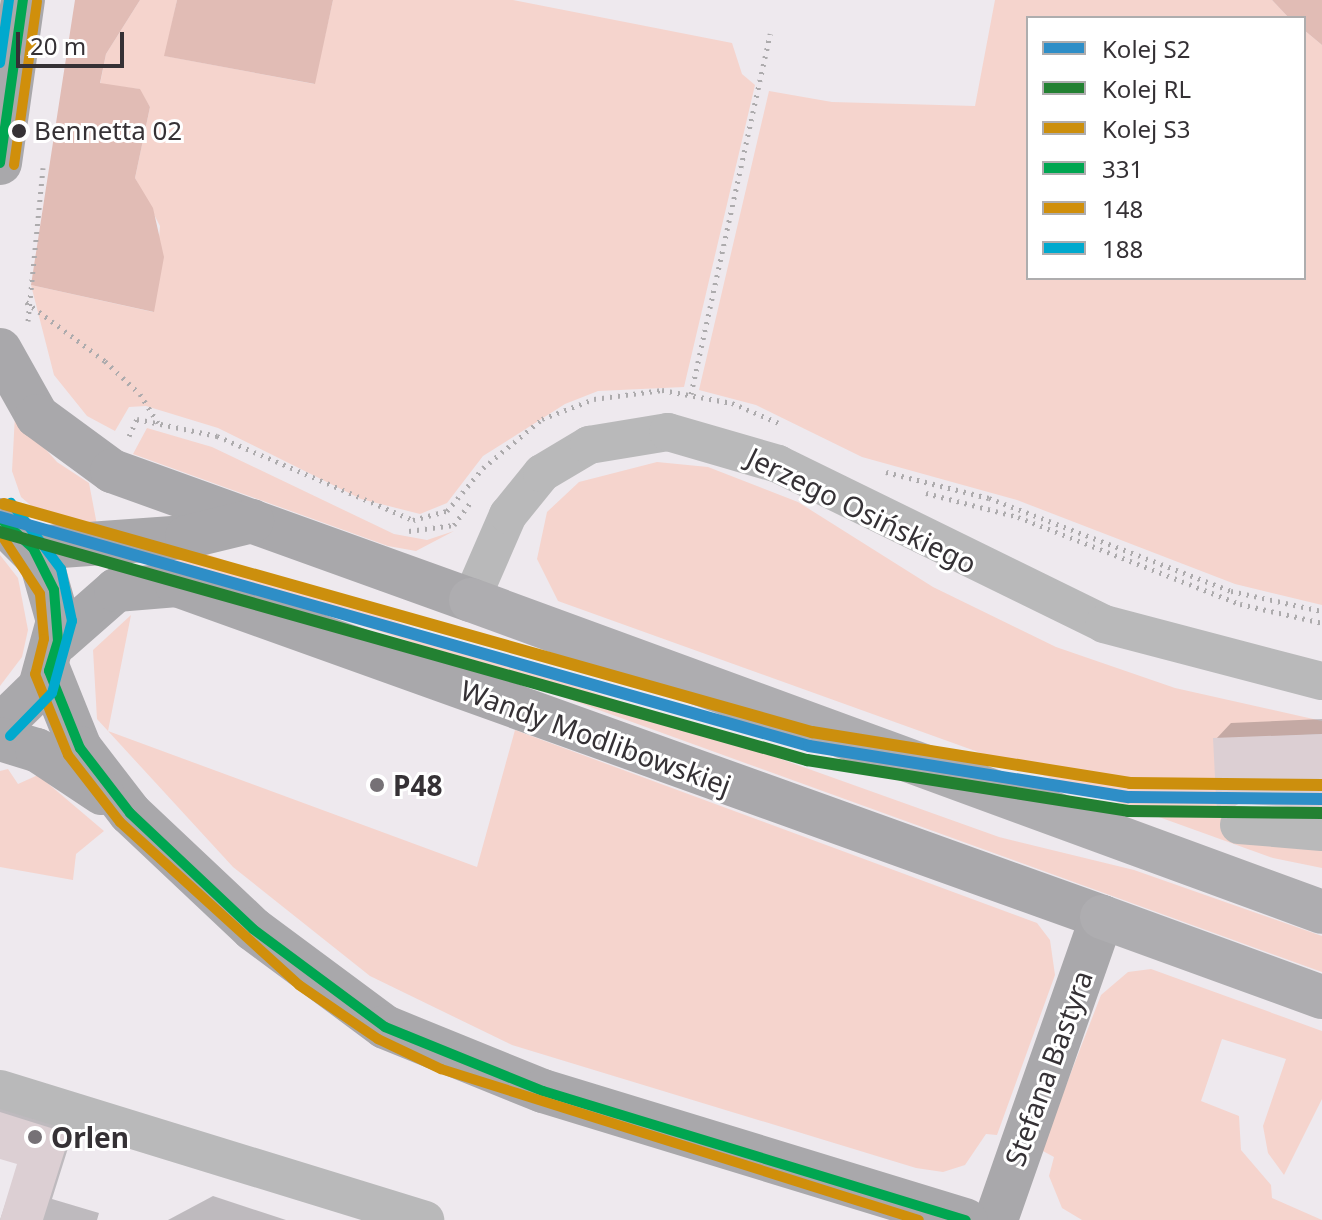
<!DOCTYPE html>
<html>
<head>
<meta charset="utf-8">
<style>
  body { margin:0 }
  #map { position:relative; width:1322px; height:1220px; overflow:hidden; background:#eee9ee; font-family:"Noto Sans",sans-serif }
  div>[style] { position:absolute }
  .green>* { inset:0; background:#f5d4cd }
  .forest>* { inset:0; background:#e1bcb5 }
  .shadow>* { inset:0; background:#0003 }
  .building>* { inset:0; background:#dccfd3 }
  .path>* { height:5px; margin-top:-2.5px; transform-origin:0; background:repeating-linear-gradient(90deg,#adabad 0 2px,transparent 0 8px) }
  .minor>* { height:38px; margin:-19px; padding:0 19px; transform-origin:19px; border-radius:19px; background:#b9b9ba }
  .major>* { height:44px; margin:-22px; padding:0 22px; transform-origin:22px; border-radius:22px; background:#a9a8ab }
  .highway>* { height:44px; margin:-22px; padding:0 22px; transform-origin:22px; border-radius:22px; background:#aeadb0 }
  .bus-1>* { height:10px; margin:-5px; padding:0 5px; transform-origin:5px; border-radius:5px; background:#00a651 }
  .bus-2>* { height:10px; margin:-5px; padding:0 5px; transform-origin:5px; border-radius:5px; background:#d08f0b }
  .bus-3>* { height:10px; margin:-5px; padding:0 5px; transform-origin:5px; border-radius:5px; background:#00a9ce }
  .rail-1>* { height:12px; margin:-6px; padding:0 6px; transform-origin:6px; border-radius:6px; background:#2e8ec7 }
  .rail-2>* { height:12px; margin:-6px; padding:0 6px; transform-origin:6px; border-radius:6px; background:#238132 }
  .rail-3>* { height:12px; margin:-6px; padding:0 6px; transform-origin:6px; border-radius:6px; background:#cc8f0d }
  .dots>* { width:22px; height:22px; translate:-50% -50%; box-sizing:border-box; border:4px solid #fff; border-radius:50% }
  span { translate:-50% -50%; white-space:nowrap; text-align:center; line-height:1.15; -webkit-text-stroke:6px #fff; paint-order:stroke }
  .bus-label { font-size:26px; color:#353135 }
  .left { translate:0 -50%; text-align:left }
  .street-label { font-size:28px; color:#353135 }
  .poi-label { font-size:28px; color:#353135; font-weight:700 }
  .legend { position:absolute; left:1026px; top:16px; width:280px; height:264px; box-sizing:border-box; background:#fff; border:2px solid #aeadae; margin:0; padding:10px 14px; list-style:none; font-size:24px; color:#353135 }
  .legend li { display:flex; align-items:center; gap:16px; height:40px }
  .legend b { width:40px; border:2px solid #aeadae }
  .scale { position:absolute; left:16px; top:32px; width:108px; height:36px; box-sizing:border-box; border:4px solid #353135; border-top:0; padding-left:10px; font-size:24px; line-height:28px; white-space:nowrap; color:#353135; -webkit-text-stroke:6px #fff; paint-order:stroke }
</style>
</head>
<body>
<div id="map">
  <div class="green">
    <i style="clip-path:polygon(140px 0,177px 0,165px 56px,314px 84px,333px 0,513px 0,732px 43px,742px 74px,755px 85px,684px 387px,598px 391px,565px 404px,483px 456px,447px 503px,420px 514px,361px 499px,218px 428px,146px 406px,129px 407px,115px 431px,87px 416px,54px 375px,31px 285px,153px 312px,160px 226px,135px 178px,150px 107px,139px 89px,100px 84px,106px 54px)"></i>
    <i style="clip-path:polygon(995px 0,1272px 0,1289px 18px,1028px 18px,1028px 278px,1304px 278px,1304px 30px,1322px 45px,1322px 605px,1235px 584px,1017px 500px,862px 457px,756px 405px,699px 390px,769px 91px,832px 102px,975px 106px)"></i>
    <i style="clip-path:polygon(15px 415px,57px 462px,89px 483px,98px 530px,57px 528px,21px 497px,12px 471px)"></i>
    <i style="clip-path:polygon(147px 428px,212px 447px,394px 534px,427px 540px,454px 531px,416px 551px,388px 546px,133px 454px)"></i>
    <i style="clip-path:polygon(657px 462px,708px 467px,798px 502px,933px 587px,1056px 647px,1175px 688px,1322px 721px,1322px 734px,1214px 739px,1217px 817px,1322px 844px,1322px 868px,1273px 858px,558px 601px,537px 559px,547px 512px,579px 482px)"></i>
    <i style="clip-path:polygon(193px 549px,999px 837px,1134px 870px,1322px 936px,1322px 972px,403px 639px,163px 561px,165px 550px)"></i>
    <i style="clip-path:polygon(0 555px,18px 578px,28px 630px,22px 657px,0 686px)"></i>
    <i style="clip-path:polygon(131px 615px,108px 731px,477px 867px,515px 730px,1037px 923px,1050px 940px,1055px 975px,997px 1135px,986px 1134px,965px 1165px,943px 1172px,916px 1168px,512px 1045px,370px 976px,233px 867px,97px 719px,93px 650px)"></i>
    <i style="clip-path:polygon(8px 769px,18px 784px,38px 775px,104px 831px,76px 854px,73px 880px,0 867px,0 771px)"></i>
    <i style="clip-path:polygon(1151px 969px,1322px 1031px,1322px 1099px,1284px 1175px,1268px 1153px,1263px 1126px,1286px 1059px,1222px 1039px,1201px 1101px,1239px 1116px,1241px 1150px,1271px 1185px,1272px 1198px,1322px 1220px,1082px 1220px,1062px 1208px,1049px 1176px,1054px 1157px,1041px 1150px,1101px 995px,1128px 972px)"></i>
  </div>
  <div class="forest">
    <i style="clip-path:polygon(75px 0,140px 0,106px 54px,100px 83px,140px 89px,150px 107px,135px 178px,153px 208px,164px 257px,154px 312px,31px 285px)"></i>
    <i style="clip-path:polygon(177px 0,333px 0,315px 84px,164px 56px)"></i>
    <i style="clip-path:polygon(1272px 0,1322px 0,1322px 45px,1304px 30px,1304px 18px,1289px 18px)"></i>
  </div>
  <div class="shadow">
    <i style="clip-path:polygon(1322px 719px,1322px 806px,1216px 739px,1231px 723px)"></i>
    <i style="clip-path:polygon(0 1104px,74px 1129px,52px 1199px,99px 1213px,97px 1220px,0 1220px,19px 1163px,0 1157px)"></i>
    <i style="clip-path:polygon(213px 1196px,286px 1220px,168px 1220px)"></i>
  </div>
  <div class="building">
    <i style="clip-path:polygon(1322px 734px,1322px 810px,1240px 803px,1217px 817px,1213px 738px)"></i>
    <i style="clip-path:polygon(0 1112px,70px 1134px,43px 1220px,0 1220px,17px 1164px,0 1159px)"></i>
  </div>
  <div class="path">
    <i style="left:26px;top:302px;width:99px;rotate:36.8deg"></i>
    <i style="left:105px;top:361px;width:48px;rotate:43.3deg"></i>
    <i style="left:140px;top:394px;width:34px;rotate:58deg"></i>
    <i style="left:28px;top:321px;width:154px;rotate:-84.4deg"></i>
    <i style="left:691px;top:394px;width:369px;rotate:-77.6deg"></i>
    <i style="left:129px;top:436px;width:19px;rotate:-65deg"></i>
    <i style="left:137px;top:419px;width:82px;rotate:12deg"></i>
    <i style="left:217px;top:436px;width:213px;rotate:23.2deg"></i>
    <i style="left:413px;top:520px;width:35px;rotate:-15deg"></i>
    <i style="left:447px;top:511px;width:56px;rotate:-50.1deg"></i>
    <i style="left:483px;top:468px;width:77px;rotate:-39.7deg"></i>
    <i style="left:542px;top:419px;width:56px;rotate:-21deg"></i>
    <i style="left:594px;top:399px;width:69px;rotate:-7.5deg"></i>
    <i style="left:662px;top:390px;width:71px;rotate:10.5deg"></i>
    <i style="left:732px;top:403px;width:51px;rotate:23.1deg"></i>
    <i style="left:886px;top:472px;width:106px;rotate:14.2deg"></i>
    <i style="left:989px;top:498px;width:259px;rotate:21deg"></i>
    <i style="left:1231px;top:591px;width:93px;rotate:12.4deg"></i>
    <i style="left:926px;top:493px;width:95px;rotate:14.6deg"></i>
    <i style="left:1018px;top:517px;width:238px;rotate:21.4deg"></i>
    <i style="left:1240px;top:604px;width:84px;rotate:13deg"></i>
    <i style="left:409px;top:531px;width:45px;rotate:-7.6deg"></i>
    <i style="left:454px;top:525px;width:27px;rotate:-54deg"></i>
  </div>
  <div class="minor">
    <i style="left:471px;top:600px;width:93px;rotate:-66.5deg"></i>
    <i style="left:508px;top:515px;width:54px;rotate:-51deg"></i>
    <i style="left:542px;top:473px;width:55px;rotate:-30.8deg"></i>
    <i style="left:589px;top:445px;width:80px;rotate:-9.3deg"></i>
    <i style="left:668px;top:432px;width:115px;rotate:16.2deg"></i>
    <i style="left:778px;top:464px;width:363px;rotate:26.1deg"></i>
    <i style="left:1104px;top:624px;width:225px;rotate:14.7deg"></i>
    <i style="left:1239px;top:825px;width:83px;rotate:4.8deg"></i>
    <i style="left:0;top:1089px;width:445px;rotate:17.1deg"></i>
  </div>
  <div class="major">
    <i style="left:0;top:163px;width:165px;rotate:-82deg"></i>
    <i style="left:0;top:350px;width:76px;rotate:60.7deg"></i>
    <i style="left:37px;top:416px;width:93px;rotate:36.3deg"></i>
    <i style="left:112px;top:471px;width:381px;rotate:19.8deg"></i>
    <i style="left:0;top:520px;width:58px;rotate:45deg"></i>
    <i style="left:41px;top:561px;width:62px;rotate:74.2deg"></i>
    <i style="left:58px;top:621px;width:68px;rotate:105.3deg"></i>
    <i style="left:40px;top:687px;width:56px;rotate:135.7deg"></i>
    <i style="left:33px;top:548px;width:154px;rotate:-4.1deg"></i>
    <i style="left:187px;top:537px;width:67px;rotate:-13.8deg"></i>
    <i style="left:58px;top:641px;width:77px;rotate:-41.3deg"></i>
    <i style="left:116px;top:590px;width:61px;rotate:-4.7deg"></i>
    <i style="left:177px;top:585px;width:983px;rotate:19.74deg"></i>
    <i style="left:1102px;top:917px;width:321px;rotate:109.3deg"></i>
    <i style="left:49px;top:671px;width:83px;rotate:68.1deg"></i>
    <i style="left:80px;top:748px;width:82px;rotate:52.4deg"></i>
    <i style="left:130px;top:813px;width:169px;rotate:43.3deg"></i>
    <i style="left:253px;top:929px;width:164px;rotate:36.6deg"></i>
    <i style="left:385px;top:1027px;width:170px;rotate:22.1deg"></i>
    <i style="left:543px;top:1091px;width:442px;rotate:17deg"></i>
    <i style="left:0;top:739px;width:39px;rotate:17deg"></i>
    <i style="left:37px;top:750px;width:78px;rotate:33.5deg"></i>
  </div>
  <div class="highway">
    <i style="left:471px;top:600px;width:906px;rotate:20.13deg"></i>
    <i style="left:1102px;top:917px;width:234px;rotate:20deg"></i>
  </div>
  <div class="bus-1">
    <i style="left:0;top:163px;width:165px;rotate:-82deg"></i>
    <i style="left:4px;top:522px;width:39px;rotate:42deg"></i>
    <i style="left:33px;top:548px;width:47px;rotate:63.4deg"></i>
    <i style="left:54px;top:590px;width:51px;rotate:85.5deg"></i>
    <i style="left:58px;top:641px;width:31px;rotate:107deg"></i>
    <i style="left:49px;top:671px;width:83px;rotate:68.1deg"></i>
    <i style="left:80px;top:748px;width:82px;rotate:52.4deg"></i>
    <i style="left:130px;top:813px;width:169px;rotate:43.3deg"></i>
    <i style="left:253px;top:929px;width:164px;rotate:36.6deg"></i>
    <i style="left:385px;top:1027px;width:170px;rotate:22.1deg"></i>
    <i style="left:543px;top:1091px;width:442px;rotate:17deg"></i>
  </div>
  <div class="bus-2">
    <i style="left:14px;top:165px;width:165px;rotate:-82deg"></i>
    <i style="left:0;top:533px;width:73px;rotate:56.7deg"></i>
    <i style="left:40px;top:594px;width:45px;rotate:84.9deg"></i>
    <i style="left:44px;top:639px;width:36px;rotate:104deg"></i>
    <i style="left:35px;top:674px;width:87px;rotate:67.8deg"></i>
    <i style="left:68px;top:755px;width:85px;rotate:52.2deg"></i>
    <i style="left:120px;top:822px;width:242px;rotate:42.3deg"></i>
    <i style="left:299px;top:985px;width:96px;rotate:34.4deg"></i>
    <i style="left:378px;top:1039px;width:70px;rotate:25.5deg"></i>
    <i style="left:441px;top:1069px;width:501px;rotate:17.53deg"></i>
  </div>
  <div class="bus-3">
    <i style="left:0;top:63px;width:64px;rotate:-81.9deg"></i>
    <i style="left:10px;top:736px;width:60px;rotate:-45.7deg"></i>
    <i style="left:52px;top:693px;width:75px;rotate:-74.5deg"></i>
    <i style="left:72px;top:621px;width:53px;rotate:-101.9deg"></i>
    <i style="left:61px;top:569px;width:83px;rotate:-127.1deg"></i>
  </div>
  <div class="rail-1">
    <i style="left:0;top:517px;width:841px;rotate:15.8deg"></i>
    <i style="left:809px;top:746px;width:324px;rotate:9.1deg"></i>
    <i style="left:1129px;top:797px;width:193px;rotate:0.6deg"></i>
  </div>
  <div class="rail-2">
    <i style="left:0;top:532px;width:839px;rotate:15.78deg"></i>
    <i style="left:807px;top:760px;width:325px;rotate:9deg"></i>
    <i style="left:1128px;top:811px;width:194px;rotate:0.6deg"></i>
  </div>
  <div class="rail-3">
    <i style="left:4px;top:504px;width:840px;rotate:15.76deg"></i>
    <i style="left:812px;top:732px;width:322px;rotate:9.1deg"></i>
    <i style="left:1130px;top:783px;width:192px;rotate:0.6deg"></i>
  </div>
  <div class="dots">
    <i style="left:19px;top:131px;background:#353135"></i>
    <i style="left:377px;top:785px;background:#767176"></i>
    <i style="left:35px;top:1137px;background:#767176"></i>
  </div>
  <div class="bus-label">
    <span class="left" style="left:34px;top:131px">Bennetta 02</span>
  </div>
  <div class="street-label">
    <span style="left:862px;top:510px;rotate:26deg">Jerzego Osińskiego</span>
    <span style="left:596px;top:737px;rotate:20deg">Wandy Modlibowskiej</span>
    <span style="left:1048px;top:1068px;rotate:-70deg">Stefana Bastyra</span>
  </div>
  <div class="poi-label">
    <span class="left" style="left:393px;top:785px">P48</span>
    <span class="left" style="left:51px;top:1137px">Orlen</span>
  </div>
  <ul class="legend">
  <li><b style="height:10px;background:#2e8ec7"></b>Kolej S2</li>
  <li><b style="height:10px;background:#238132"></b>Kolej RL</li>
  <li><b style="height:10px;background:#cc8f0d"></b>Kolej S3</li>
  <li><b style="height:10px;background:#00a651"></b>331</li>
  <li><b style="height:10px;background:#d08f0b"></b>148</li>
  <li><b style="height:10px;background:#00a9ce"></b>188</li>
  </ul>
  <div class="scale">20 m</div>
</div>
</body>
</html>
